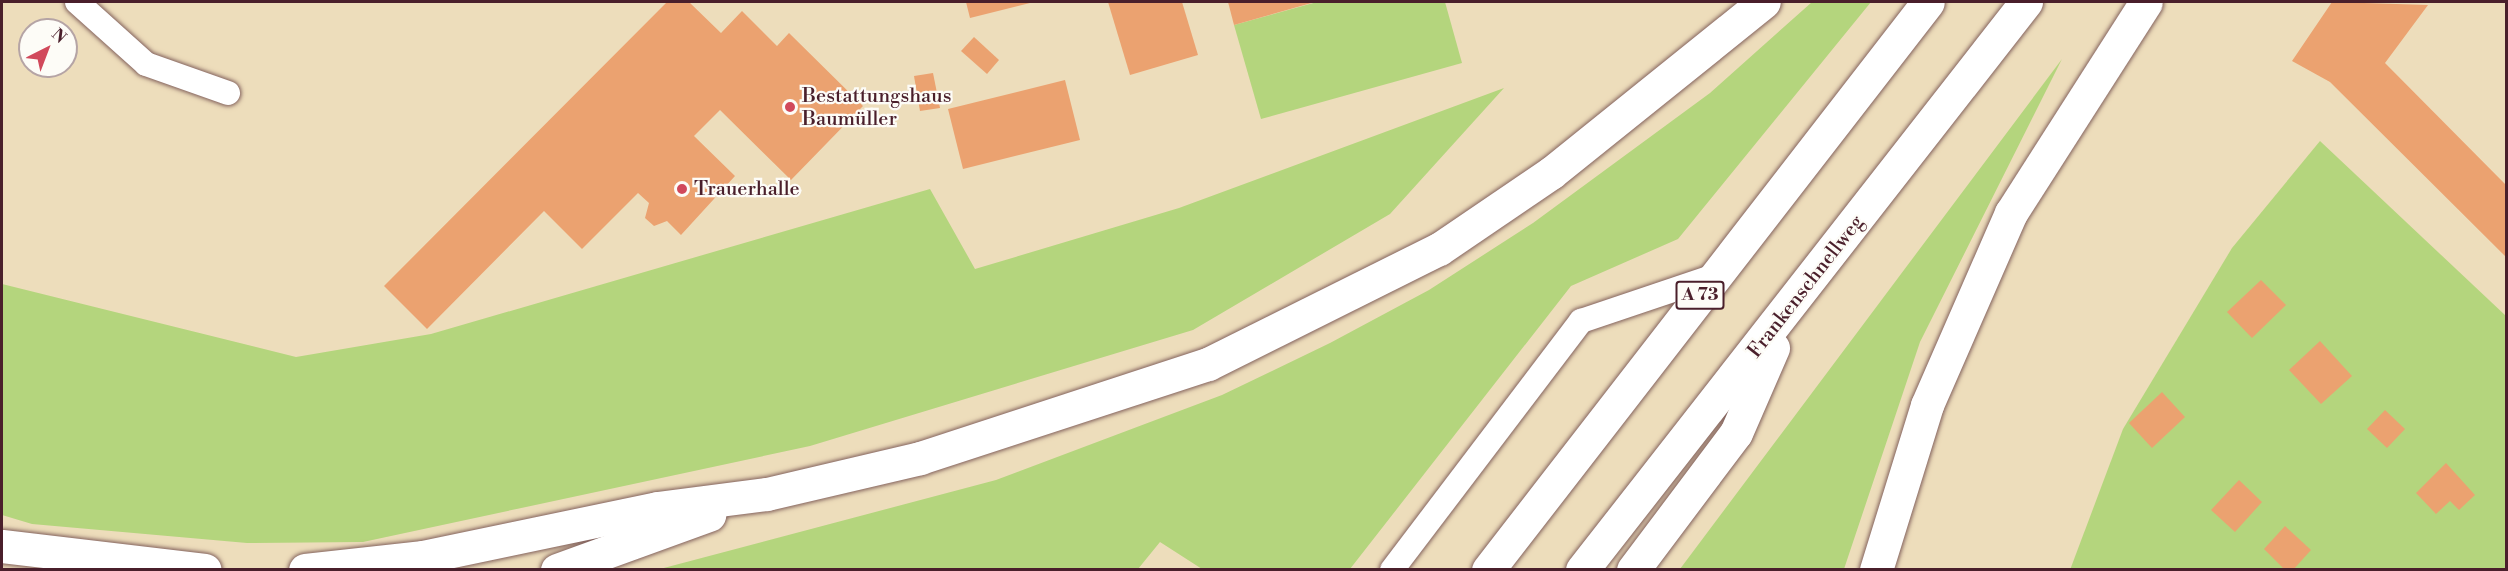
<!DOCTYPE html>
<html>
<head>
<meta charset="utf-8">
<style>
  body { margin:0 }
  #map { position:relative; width:2508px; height:571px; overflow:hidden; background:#edddbb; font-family:"Libre Bodoni",serif }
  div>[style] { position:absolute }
  .green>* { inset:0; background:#b4d57d }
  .building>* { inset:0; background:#eba270 }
  .roads { filter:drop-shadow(0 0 2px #83625d) drop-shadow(0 0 2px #83625d) }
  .service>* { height:24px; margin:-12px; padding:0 12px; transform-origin:12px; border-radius:12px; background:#fff }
  .motorway>* { height:33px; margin:-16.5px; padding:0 16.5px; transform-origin:16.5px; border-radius:16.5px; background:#fff }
  .dots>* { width:16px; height:16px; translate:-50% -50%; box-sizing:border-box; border:3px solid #fdfcf7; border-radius:50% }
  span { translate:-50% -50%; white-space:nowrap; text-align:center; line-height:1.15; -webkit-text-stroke:4.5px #fdfcf7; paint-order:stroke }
  .shield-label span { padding:2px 4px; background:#fdfcf7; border:2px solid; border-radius:4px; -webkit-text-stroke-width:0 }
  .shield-label { font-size:18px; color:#4a1f2b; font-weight:700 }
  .poi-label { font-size:20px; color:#4a1f2b }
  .left { translate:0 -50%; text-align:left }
  .street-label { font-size:20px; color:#4a1f2b }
  .frame { position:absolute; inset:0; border:3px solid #4a1f2b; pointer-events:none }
  .north { position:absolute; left:18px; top:18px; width:60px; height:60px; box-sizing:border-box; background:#fdfcf7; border:2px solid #b5a4a5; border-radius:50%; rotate:42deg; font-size:16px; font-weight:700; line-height:24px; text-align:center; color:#4a1f2b }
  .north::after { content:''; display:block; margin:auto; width:21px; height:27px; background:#d1495b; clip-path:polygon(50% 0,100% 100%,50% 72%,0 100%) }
</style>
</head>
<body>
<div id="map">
  <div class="green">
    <i style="clip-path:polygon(1317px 2px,1445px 2px,1462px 63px,1261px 119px,1234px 25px)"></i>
    <i style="clip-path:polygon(1812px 2px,1871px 2px,1678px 239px,1571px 286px,1350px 569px,1202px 569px,1160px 542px,1138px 569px,660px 569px,996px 480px,1222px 395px,1330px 343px,1429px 290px,1533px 223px,1710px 93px)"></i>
    <i style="clip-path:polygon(2062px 59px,1920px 342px,1844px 569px,1680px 569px)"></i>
    <i style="clip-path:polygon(1504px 88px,1390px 214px,1193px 330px,810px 446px,363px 542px,247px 543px,32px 524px,2px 515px,2px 284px,296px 357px,431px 334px,930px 189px,975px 269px,1179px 208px)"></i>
    <i style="clip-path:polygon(2320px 141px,2506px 316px,2506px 569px,2070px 570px,2123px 429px,2232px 248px)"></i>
  </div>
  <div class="building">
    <i style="clip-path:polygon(667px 2px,689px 2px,721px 33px,742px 11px,777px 46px,789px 33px,863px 106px,791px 180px,720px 110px,694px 136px,735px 176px,681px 235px,667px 221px,654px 226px,645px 218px,649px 203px,638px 193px,582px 249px,544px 211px,427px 329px,384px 286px)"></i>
    <i style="clip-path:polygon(966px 2px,1034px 2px,970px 18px)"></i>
    <i style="clip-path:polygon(1108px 2px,1182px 2px,1198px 55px,1130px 75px)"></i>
    <i style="clip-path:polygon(1228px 2px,1315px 2px,1234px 25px)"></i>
    <i style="clip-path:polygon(2332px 2px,2428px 5px,2385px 63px,2506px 185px,2506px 257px,2330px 82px,2292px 61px)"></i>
    <i style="clip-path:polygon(974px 37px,999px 60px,987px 74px,961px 51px)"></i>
    <i style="clip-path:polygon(933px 73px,940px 108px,920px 111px,914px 76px)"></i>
    <i style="clip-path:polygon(1065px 80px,1080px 140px,963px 169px,948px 109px)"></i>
    <i style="clip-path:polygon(2261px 280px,2286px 305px,2252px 338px,2227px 312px)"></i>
    <i style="clip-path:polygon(2320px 341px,2352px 376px,2321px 404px,2289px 370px)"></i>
    <i style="clip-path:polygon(2162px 392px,2185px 417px,2152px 448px,2129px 423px)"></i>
    <i style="clip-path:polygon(2385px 410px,2405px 429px,2387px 448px,2367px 429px)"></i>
    <i style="clip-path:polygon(2446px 463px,2475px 495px,2459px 510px,2450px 501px,2436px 514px,2416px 493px)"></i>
    <i style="clip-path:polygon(2239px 480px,2262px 502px,2235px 532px,2211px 510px)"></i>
    <i style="clip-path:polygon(2285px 526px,2311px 550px,2293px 570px,2285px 570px,2264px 549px)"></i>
  </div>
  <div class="roads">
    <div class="service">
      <i style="left:77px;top:2px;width:93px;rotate:41.9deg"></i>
      <i style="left:146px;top:64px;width:87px;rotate:19.5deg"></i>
      <i style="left:1392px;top:570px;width:313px;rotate:-52.8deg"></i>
      <i style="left:1581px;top:321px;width:141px;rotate:-18.6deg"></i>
    </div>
    <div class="motorway">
      <i style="left:2px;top:546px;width:204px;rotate:6.7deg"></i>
      <i style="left:305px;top:570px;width:119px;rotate:-6.3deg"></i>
      <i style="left:423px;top:557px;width:239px;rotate:-11.8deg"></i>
      <i style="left:657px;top:508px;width:111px;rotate:-7.3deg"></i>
      <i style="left:767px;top:494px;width:157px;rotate:-13.2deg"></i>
      <i style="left:920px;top:458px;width:303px;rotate:-18.1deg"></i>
      <i style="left:1208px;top:364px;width:258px;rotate:-26.5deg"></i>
      <i style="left:1439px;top:249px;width:135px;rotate:-34.2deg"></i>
      <i style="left:1551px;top:173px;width:273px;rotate:-38.8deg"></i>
      <i style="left:557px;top:570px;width:162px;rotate:-19.9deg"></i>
      <i style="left:1488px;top:570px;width:718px;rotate:-52.24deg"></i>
      <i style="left:1582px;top:570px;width:721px;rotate:-51.99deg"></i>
      <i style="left:1633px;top:570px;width:171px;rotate:-53.1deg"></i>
      <i style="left:1736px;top:433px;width:93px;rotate:-66.5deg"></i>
      <i style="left:1876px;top:570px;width:173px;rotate:-72.8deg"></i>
      <i style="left:1927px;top:405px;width:210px;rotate:-66.4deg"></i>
      <i style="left:2011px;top:213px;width:250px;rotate:-57.4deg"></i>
    </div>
  </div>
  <div class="dots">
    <i style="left:790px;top:107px;background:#d1495b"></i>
    <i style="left:682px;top:189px;background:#d1495b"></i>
  </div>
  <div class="shield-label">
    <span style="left:1700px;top:295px">A 73</span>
  </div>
  <div class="poi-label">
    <span class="left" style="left:802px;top:108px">Bestattungshaus<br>Baumüller</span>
    <span class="left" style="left:694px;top:189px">Trauerhalle</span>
  </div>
  <div class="street-label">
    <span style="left:1806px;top:287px;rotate:-52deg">Frankenschnellweg</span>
  </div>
  <div class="frame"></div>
  <div class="north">N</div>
</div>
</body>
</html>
